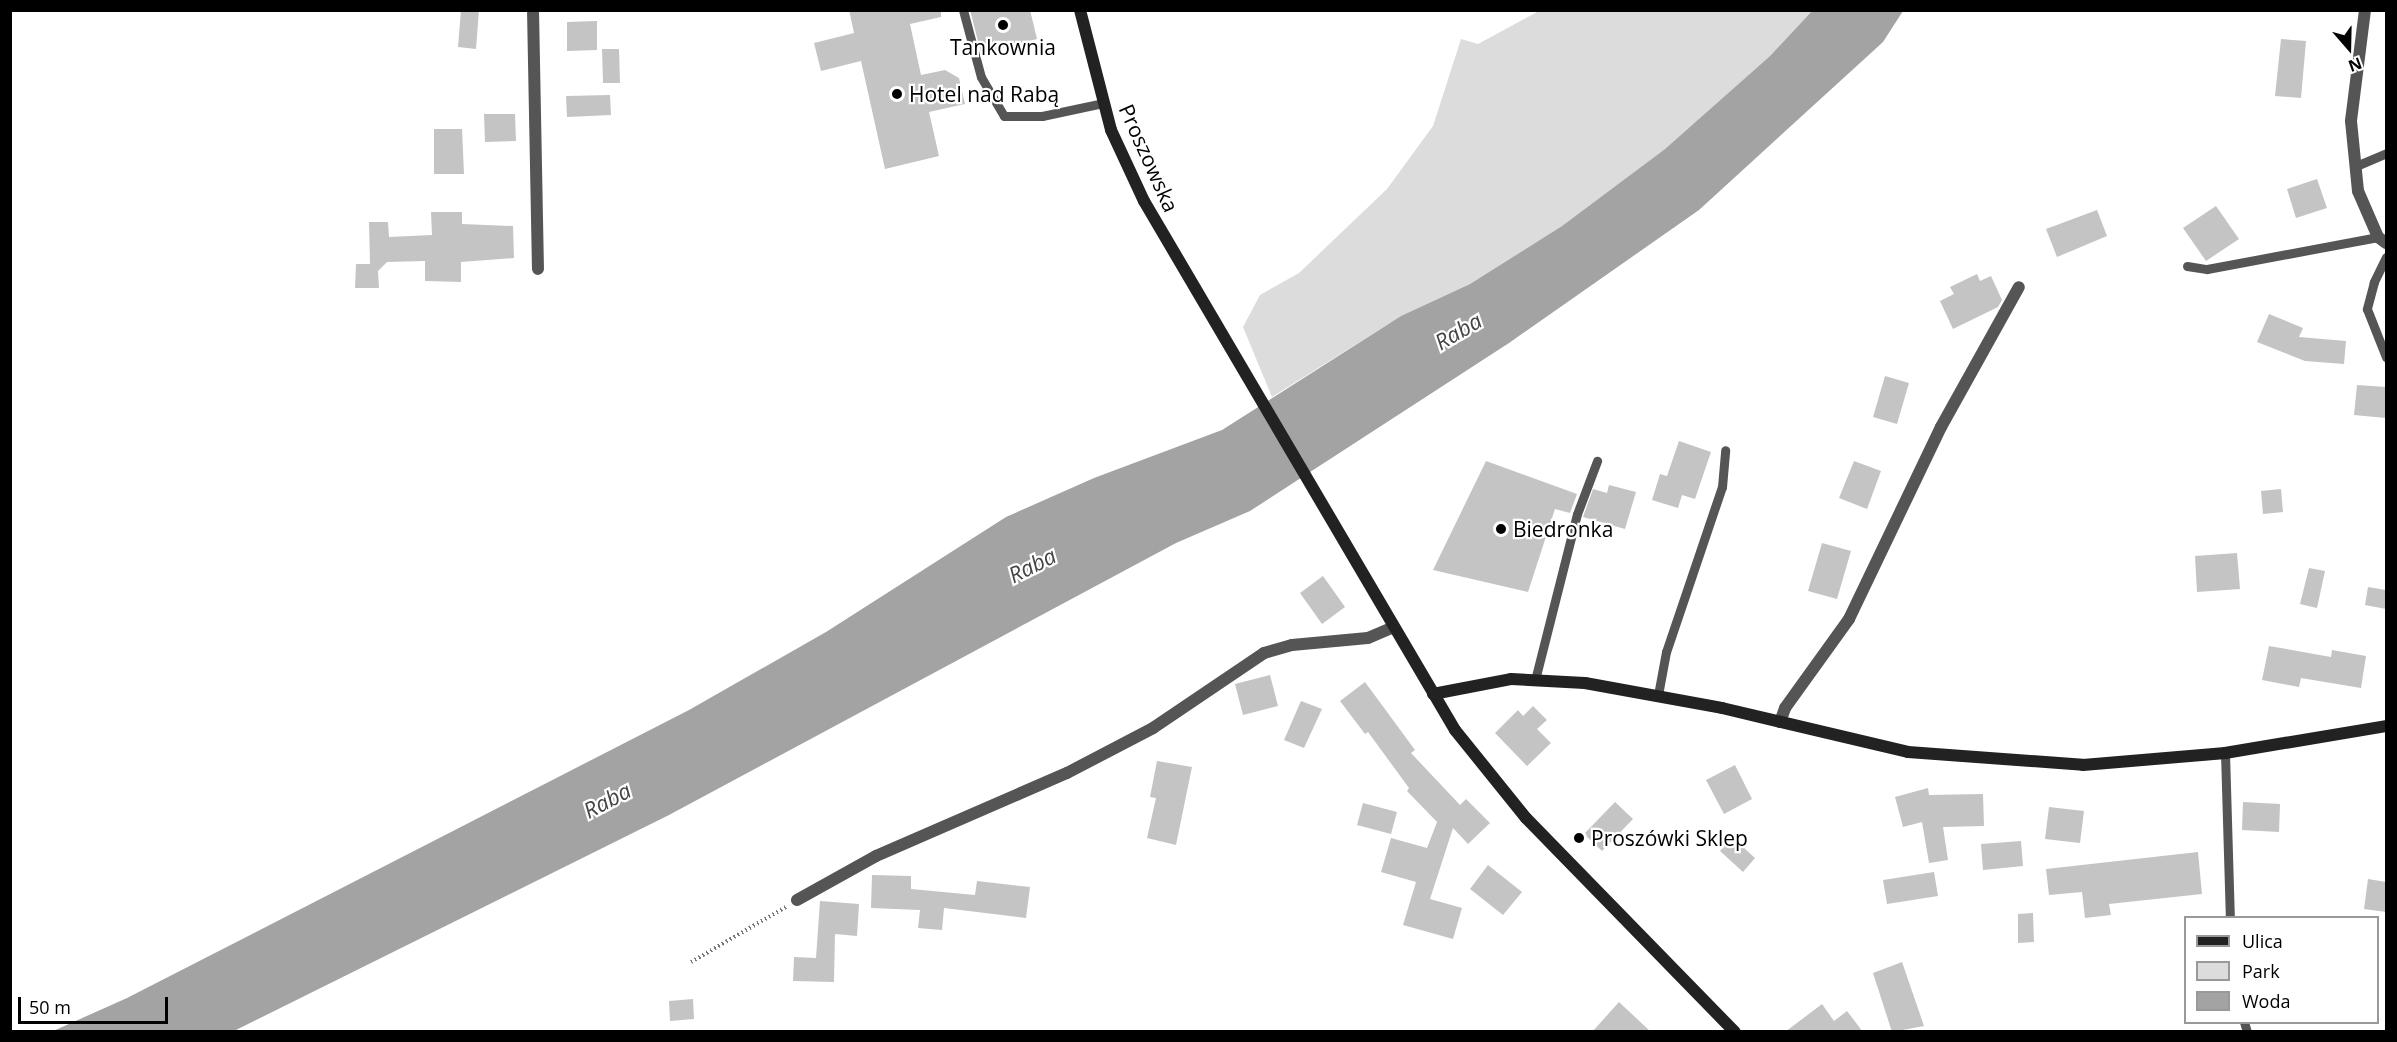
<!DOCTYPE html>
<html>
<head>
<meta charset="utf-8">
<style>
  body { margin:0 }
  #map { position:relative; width:2397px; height:1042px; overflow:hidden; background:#fff; font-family:"Open Sans",sans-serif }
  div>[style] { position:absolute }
  .green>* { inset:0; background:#dcdcdc }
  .water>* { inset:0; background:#a3a3a3 }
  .building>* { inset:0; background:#c4c4c4 }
  .path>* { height:4px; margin-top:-2px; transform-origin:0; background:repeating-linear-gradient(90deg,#777 0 1.5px,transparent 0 4.5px) }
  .lane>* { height:9px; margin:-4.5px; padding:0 4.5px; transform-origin:4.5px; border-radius:4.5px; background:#555 }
  .street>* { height:12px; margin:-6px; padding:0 6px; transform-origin:6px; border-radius:6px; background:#555 }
  .secondary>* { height:12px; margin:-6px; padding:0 6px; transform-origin:6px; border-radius:6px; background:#222 }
  .dots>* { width:16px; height:16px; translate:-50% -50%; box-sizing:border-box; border:3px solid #fff; border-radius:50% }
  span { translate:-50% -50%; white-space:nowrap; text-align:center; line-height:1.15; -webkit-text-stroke:4.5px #fff; paint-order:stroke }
  .poi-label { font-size:21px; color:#000 }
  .left { translate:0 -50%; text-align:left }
  .street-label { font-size:21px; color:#000 }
  .water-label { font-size:22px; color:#444; font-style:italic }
  .frame { position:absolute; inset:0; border:12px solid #000; pointer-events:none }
  .legend { position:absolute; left:2184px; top:916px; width:195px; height:108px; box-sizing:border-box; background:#fff; border:2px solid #999; margin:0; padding:8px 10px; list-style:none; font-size:18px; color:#000 }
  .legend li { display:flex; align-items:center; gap:12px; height:30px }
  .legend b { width:30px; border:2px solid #999 }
  .north { position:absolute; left:2319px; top:18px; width:60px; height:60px; -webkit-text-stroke:4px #fff; paint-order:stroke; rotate:160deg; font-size:16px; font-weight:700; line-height:24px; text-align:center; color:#000 }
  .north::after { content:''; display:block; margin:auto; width:21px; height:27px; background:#000; clip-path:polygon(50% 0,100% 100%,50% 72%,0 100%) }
  .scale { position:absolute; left:18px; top:997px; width:150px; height:27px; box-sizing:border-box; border:3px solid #000; border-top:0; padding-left:8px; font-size:18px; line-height:21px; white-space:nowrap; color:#000; -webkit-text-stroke:4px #fff; paint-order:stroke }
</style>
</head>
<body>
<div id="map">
  <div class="green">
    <i style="clip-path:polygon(1539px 11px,1812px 11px,1770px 56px,1665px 149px,1562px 226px,1470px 284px,1401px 316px,1272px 397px,1243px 327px,1260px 295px,1299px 273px,1387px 189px,1433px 126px,1461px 39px,1478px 44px)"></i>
  </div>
  <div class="water">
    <i style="clip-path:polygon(1812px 11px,1903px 11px,1883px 42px,1699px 210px,1509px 343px,1250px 511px,1176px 543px,669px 815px,234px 1031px,51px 1032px,127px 998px,689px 710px,826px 632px,1006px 517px,1094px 478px,1222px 430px,1401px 316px,1470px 284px,1562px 226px,1665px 149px,1770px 56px)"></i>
  </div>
  <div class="building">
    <i style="clip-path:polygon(461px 10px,479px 10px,476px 49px,458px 47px)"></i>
    <i style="clip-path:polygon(849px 10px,941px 10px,941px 17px,910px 24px,921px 75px,945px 70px,959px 78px,965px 104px,929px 112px,939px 156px,885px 169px,861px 61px,821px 71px,814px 43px,854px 33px)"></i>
    <i style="clip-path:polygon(970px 10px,1030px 10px,1037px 39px,981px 53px)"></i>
    <i style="clip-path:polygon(597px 21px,597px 50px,567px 51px,567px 22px)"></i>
    <i style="clip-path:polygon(2281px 39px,2306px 41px,2301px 98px,2275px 96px)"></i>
    <i style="clip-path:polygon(602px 49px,619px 49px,620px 83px,603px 83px)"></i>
    <i style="clip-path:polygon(610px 95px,611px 115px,567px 117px,566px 96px)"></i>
    <i style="clip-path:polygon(484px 114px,515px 114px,516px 141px,485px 142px)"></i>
    <i style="clip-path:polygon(434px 129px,462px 129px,464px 174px,434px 174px)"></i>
    <i style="clip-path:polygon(2317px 179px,2327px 208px,2296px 218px,2287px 189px)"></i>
    <i style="clip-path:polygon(2216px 206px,2239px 239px,2206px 261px,2183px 228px)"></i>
    <i style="clip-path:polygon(2097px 210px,2107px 236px,2057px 257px,2046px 229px)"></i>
    <i style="clip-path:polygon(431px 212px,462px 212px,462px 224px,513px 226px,514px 258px,461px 262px,461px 282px,425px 281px,425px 261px,387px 262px,378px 271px,379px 288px,355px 288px,356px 264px,370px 264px,369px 222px,388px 222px,389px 237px,432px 235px)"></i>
    <i style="clip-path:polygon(1977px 274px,1980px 281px,1991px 276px,2002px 300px,1998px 307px,1953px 329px,1940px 301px,1954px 294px,1950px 287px)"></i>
    <i style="clip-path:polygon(2269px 314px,2303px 328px,2299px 337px,2346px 341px,2344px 364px,2305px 361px,2257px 342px)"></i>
    <i style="clip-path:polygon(1885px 376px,1909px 383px,1897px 424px,1873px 417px)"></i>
    <i style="clip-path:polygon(2357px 385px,2386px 387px,2386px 418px,2354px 415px)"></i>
    <i style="clip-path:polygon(1679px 441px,1711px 452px,1695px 499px,1682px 495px,1678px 508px,1652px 500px,1660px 474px,1667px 476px)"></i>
    <i style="clip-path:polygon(1486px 461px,1577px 494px,1570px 513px,1555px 509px,1528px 592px,1433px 570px)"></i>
    <i style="clip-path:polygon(1854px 461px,1881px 471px,1867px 509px,1839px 498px)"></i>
    <i style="clip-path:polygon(1609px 485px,1636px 492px,1625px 529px,1583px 517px,1593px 489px,1607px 493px)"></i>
    <i style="clip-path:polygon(2281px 489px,2283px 512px,2263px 514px,2261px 491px)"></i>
    <i style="clip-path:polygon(1822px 543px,1851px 551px,1837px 599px,1808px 591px)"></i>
    <i style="clip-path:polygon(2237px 553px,2240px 589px,2197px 592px,2195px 556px)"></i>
    <i style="clip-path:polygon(2309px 568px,2325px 571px,2317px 608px,2300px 604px)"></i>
    <i style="clip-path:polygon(1323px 576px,1345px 607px,1322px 624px,1300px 593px)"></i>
    <i style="clip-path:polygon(2368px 587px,2386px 590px,2386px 609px,2365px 605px)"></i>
    <i style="clip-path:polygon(2269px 646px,2331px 657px,2332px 650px,2366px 656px,2361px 688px,2301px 678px,2299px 687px,2262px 680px)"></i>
    <i style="clip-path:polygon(1270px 675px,1278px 706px,1243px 715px,1235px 684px)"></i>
    <i style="clip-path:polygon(1365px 682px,1415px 750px,1411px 753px,1460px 805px,1466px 799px,1490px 823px,1468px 844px,1453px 828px,1430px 899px,1462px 908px,1453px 939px,1403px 925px,1416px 882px,1381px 872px,1391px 838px,1427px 848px,1437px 822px,1407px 791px,1409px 788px,1368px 732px,1365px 734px,1340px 701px)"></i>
    <i style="clip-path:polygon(1301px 701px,1322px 709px,1304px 748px,1284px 740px)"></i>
    <i style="clip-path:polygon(1533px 706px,1547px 720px,1537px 729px,1551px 743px,1527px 766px,1495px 733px,1518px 710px,1523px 716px)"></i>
    <i style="clip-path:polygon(1157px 761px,1192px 767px,1176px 845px,1147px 838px,1156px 798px,1150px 797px)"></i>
    <i style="clip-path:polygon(1735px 765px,1752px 799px,1724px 814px,1706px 780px)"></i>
    <i style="clip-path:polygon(1928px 788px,1929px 795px,1983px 794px,1984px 826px,1943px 827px,1948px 860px,1929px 863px,1922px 822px,1903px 827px,1895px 797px)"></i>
    <i style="clip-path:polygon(1615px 802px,1633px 819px,1602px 851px,1584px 834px)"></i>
    <i style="clip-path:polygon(2243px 802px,2280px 804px,2279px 832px,2242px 830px)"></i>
    <i style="clip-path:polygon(1363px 803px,1397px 812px,1391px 834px,1357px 825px)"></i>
    <i style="clip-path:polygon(2049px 807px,2084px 811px,2080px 843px,2045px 839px)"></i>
    <i style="clip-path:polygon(1732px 837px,1755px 858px,1743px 872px,1720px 851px)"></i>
    <i style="clip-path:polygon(2021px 841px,2023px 866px,1983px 870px,1981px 844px)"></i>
    <i style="clip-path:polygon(2198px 852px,2202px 894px,2109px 904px,2111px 915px,2085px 918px,2082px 892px,2049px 895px,2046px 869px)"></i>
    <i style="clip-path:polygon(1488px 865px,1522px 892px,1503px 915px,1470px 889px)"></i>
    <i style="clip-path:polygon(1934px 872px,1938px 896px,1887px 904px,1883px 880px)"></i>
    <i style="clip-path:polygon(872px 875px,911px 876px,911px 889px,975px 895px,977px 881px,1030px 887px,1026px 918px,944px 908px,942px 930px,918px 928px,920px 910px,871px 908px)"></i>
    <i style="clip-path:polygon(2368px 879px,2386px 882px,2386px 912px,2364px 909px)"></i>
    <i style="clip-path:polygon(820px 901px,859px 904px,857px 936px,835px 934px,834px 982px,793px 981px,794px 957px,816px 958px)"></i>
    <i style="clip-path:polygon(2033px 913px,2034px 942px,2018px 943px,2018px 914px)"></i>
    <i style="clip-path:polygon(1902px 962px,1924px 1026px,1892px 1032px,1873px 973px)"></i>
    <i style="clip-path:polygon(693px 999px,694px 1019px,670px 1021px,669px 1001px)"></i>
    <i style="clip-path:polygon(1619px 1002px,1651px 1032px,1592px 1032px)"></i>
    <i style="clip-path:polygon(1822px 1004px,1834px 1021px,1847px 1011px,1863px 1032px,1785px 1032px)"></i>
  </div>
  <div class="path">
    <i style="left:691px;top:962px;width:110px;rotate:-30.1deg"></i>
  </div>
  <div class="lane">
    <i style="left:963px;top:10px;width:69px;rotate:75deg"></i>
    <i style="left:981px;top:77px;width:45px;rotate:59.5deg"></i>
    <i style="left:1004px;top:116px;width:38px"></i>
    <i style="left:1042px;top:116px;width:62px;rotate:-12deg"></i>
    <i style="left:2356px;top:166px;width:33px;rotate:-23deg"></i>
    <i style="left:2386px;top:257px;width:28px;rotate:116deg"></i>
    <i style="left:2374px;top:282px;width:28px;rotate:105deg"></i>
    <i style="left:2367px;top:309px;width:52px;rotate:68.4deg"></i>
    <i style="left:2187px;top:266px;width:20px;rotate:9deg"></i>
    <i style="left:2207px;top:269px;width:174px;rotate:-10.6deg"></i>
    <i style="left:1535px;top:680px;width:171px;rotate:-75.8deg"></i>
    <i style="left:1577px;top:514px;width:57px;rotate:-69.3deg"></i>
    <i style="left:1658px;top:695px;width:44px;rotate:-79.5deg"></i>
    <i style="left:1666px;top:652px;width:174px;rotate:-71.3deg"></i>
    <i style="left:1722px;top:487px;width:37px;rotate:-85deg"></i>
    <i style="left:2225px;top:753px;width:165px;rotate:88.3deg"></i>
    <i style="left:2244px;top:1022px;width:10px;rotate:73deg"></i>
  </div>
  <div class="street">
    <i style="left:533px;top:10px;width:259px;rotate:88.9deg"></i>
    <i style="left:2365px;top:10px;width:112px;rotate:97.2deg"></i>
    <i style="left:2351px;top:121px;width:70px;rotate:84.3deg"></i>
    <i style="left:2358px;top:191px;width:50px;rotate:66.5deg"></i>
    <i style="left:2378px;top:237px;width:10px;rotate:37deg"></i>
    <i style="left:1780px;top:722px;width:15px;rotate:-70deg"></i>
    <i style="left:1785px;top:708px;width:110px;rotate:-54.3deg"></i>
    <i style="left:1849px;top:619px;width:213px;rotate:-64.4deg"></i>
    <i style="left:1941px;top:427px;width:160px;rotate:-60.9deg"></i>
    <i style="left:797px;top:900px;width:90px;rotate:-29.1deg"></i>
    <i style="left:876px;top:856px;width:208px;rotate:-23.5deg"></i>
    <i style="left:1067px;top:773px;width:97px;rotate:-27.6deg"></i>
    <i style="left:1153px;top:728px;width:134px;rotate:-34deg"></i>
    <i style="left:1264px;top:653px;width:29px;rotate:-16deg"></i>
    <i style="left:1292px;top:645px;width:76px;rotate:-5.3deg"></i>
    <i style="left:1368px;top:638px;width:28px;rotate:-23deg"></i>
  </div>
  <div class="secondary">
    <i style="left:1080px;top:10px;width:124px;rotate:75.5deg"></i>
    <i style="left:1111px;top:130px;width:78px;rotate:65.1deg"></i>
    <i style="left:1144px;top:201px;width:614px;rotate:59.55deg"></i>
    <i style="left:1455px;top:730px;width:113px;rotate:51.1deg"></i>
    <i style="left:1526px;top:818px;width:299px;rotate:45.7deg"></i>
    <i style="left:1433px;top:694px;width:79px;rotate:-10.9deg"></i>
    <i style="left:1511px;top:679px;width:74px;rotate:3.1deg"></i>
    <i style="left:1585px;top:683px;width:139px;rotate:10.3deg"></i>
    <i style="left:1722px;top:708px;width:191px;rotate:13.3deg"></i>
    <i style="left:1908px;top:752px;width:175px;rotate:4.2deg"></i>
    <i style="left:2083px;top:765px;width:143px;rotate:-4.8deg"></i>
    <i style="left:2225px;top:753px;width:163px;rotate:-9.5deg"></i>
  </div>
  <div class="dots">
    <i style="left:1003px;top:25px;background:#000"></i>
    <i style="left:897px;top:94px;background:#000"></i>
    <i style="left:1501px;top:529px;background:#000"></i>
    <i style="left:1579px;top:838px;background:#000"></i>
  </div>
  <div class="poi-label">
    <span style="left:1003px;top:47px">Tankownia</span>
    <span class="left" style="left:909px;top:94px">Hotel nad Rabą</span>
    <span class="left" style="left:1513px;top:529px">Biedronka</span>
    <span class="left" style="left:1591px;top:838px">Proszówki Sklep</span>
  </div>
  <div class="street-label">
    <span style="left:1149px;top:158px;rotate:66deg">Proszowska</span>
  </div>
  <div class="water-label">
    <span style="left:1458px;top:331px;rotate:-31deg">Raba</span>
    <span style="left:1032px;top:565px;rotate:-27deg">Raba</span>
    <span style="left:607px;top:800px;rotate:-28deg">Raba</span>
  </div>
  <div class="frame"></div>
  <ul class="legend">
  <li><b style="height:8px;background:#222"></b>Ulica</li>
  <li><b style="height:16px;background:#dcdcdc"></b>Park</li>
  <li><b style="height:16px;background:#a3a3a3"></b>Woda</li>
  </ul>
  <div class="north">N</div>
  <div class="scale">50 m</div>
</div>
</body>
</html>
